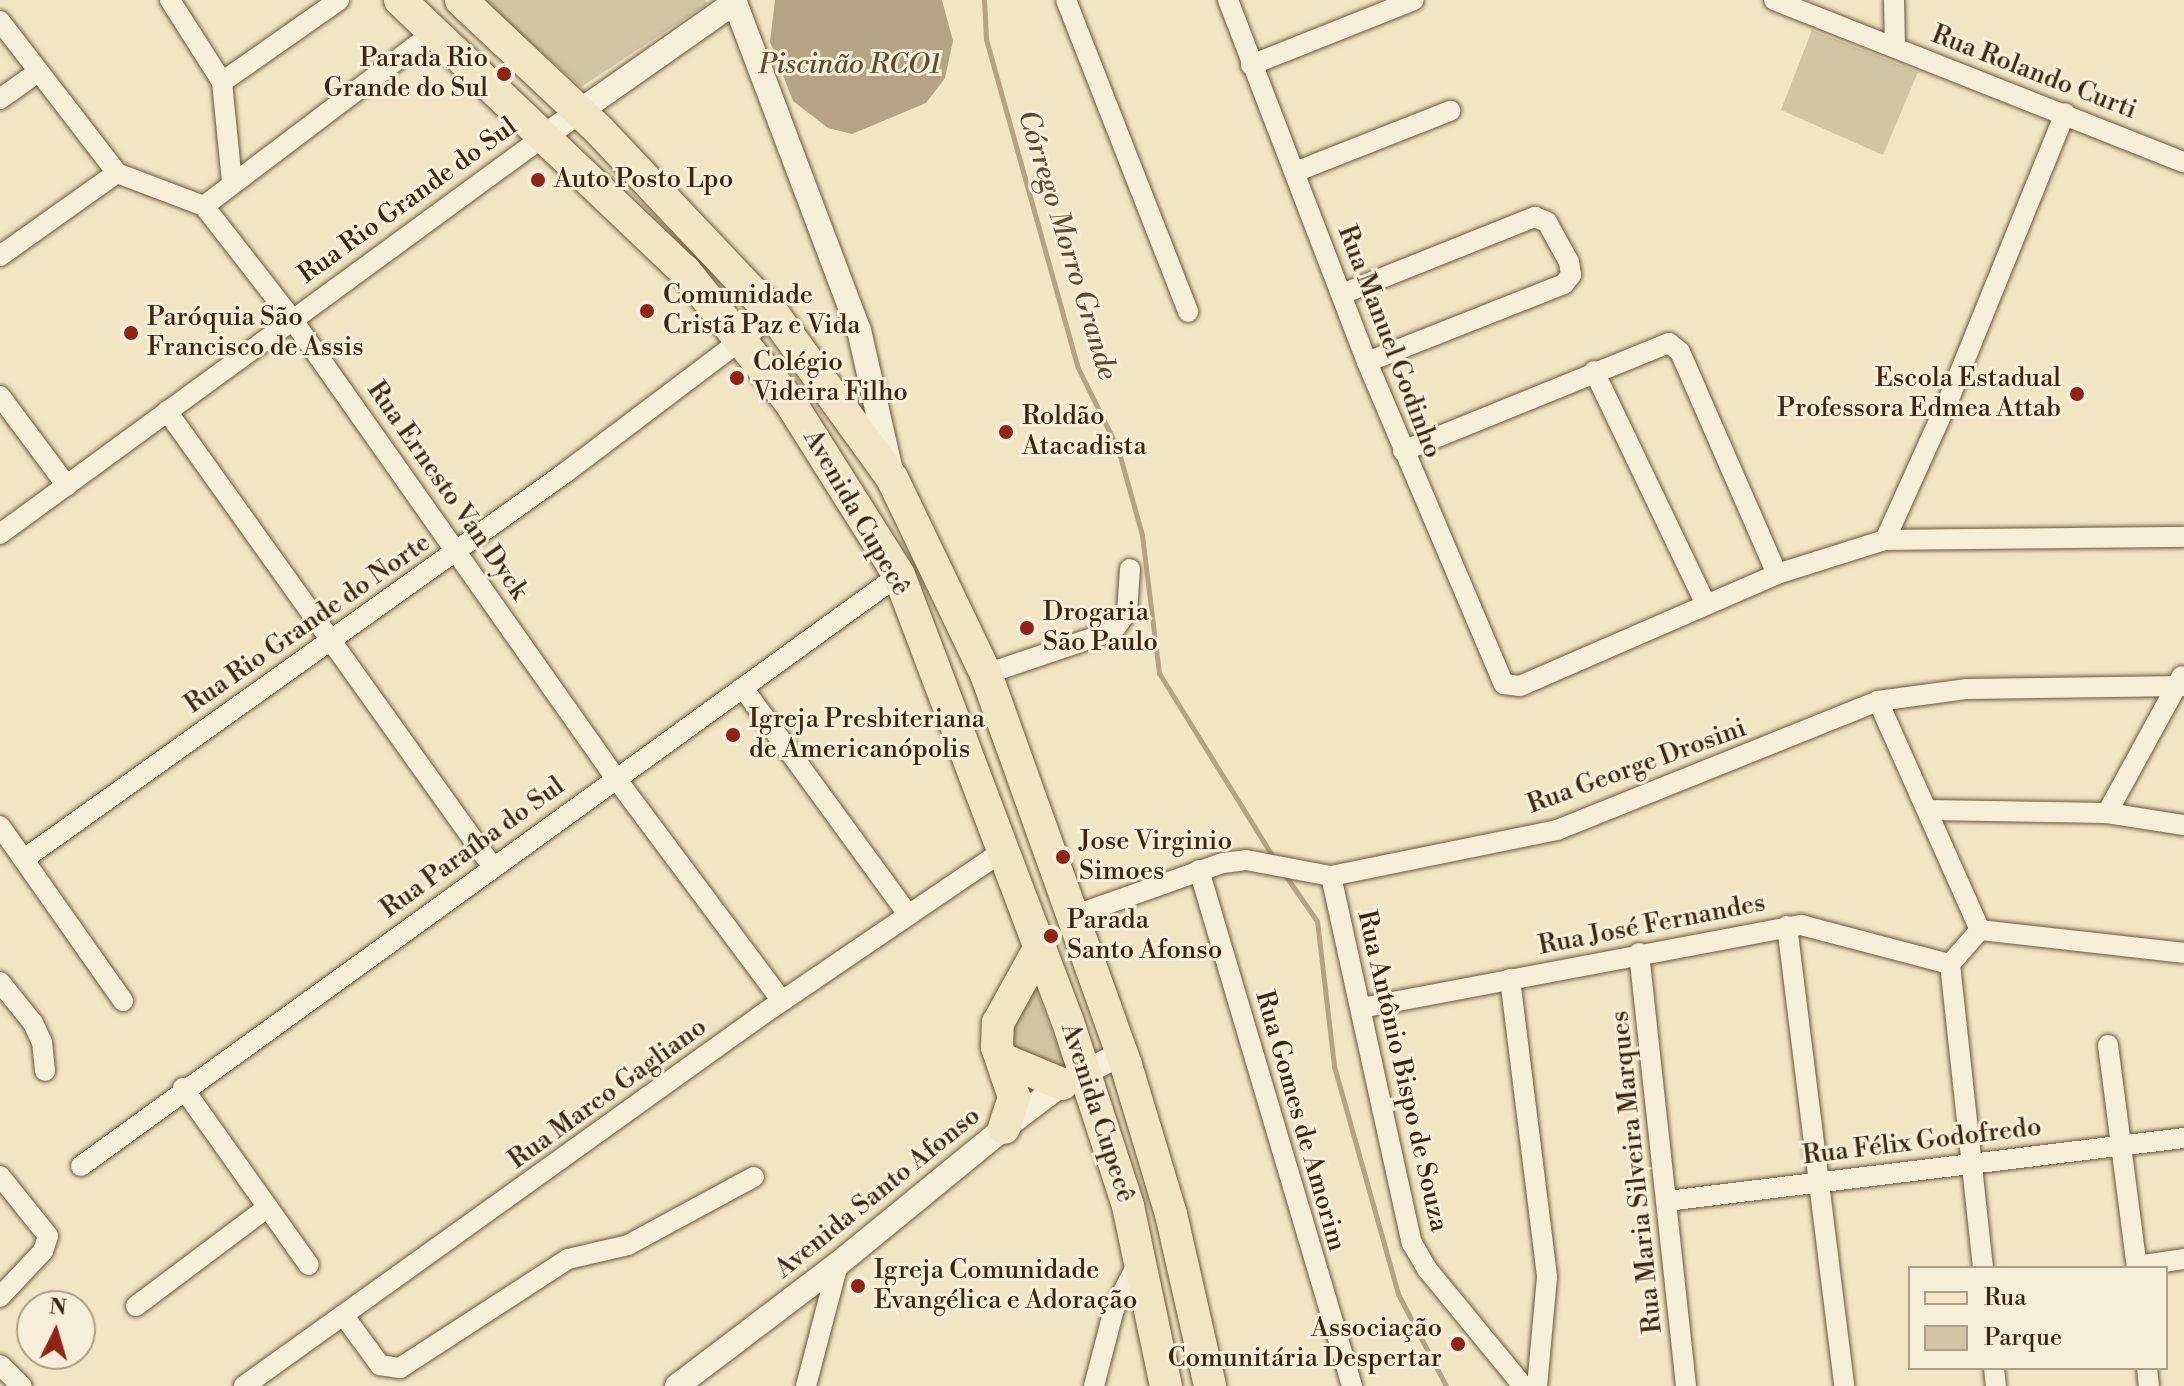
<!DOCTYPE html>
<html>
<head>
<meta charset="utf-8">
<style>
  body { margin:0 }
  #map { position:relative; width:2184px; height:1386px; overflow:hidden; background:#f1e5c3; font-family:"Libre Bodoni",serif }
  div>[style] { position:absolute }
  .green>* { inset:0; background:#d2c5a4 }
  .water>* { inset:0; background:#b4a485 }
  .stream>* { height:5px; margin:-2.5px; padding:0 2.5px; transform-origin:2.5px; border-radius:2.5px; background:#b4a485 }
  .roads { filter:drop-shadow(0 0 2px #6a563b) drop-shadow(0 0 2px #6a563b) }
  .minor>* { height:20px; margin:-10px; padding:0 10px; transform-origin:10px; border-radius:10px; background:#f6eed8 }
  .tertiary>* { height:24px; margin:-12px; padding:0 12px; transform-origin:12px; border-radius:12px; background:#f6eed8 }
  .primary>* { height:32px; margin:-16px; padding:0 16px; transform-origin:16px; border-radius:16px; background:#f1e5c3 }
  .dots>* { width:22px; height:22px; translate:-50% -50%; box-sizing:border-box; border:4px solid #f6eed8; border-radius:50% }
  span { translate:-50% -50%; white-space:nowrap; text-align:center; line-height:1.15; -webkit-text-stroke:6px #f6eed8; paint-order:stroke }
  .poi-label { font-size:26px; color:#3d260e }
  .right { translate:-100% -50%; text-align:right }
  .left { translate:0 -50%; text-align:left }
  .street-label { font-size:26px; color:#3d260e }
  .water-label { font-size:28px; color:#614c32; font-style:italic }
  .legend { position:absolute; left:1908px; top:1266px; width:260px; height:104px; box-sizing:border-box; background:#f6eed8; border:2px solid #ac9e87; margin:0; padding:10px 14px; list-style:none; font-size:24px; color:#3d260e }
  .legend li { display:flex; align-items:center; gap:16px; height:40px }
  .legend b { width:40px; border:2px solid #ac9e87 }
  .north { position:absolute; left:16px; top:1290px; width:80px; height:80px; box-sizing:border-box; background:#f6eed8; border:2px solid #ac9e87; border-radius:50%; rotate:5deg; font-size:22px; font-weight:700; line-height:32px; text-align:center; color:#3d260e }
  .north::after { content:''; display:block; margin:auto; width:28px; height:36px; background:#8f2418; clip-path:polygon(50% 0,100% 100%,50% 72%,0 100%) }
</style>
</head>
<body>
<div id="map">
  <div class="green">
    <i style="clip-path:polygon(482px 0,705px 0,707px 4px,581px 87px)"></i>
    <i style="clip-path:polygon(1812px 30px,1918px 72px,1883px 155px,1781px 110px)"></i>
    <i style="clip-path:polygon(1036px 990px,1066px 1068px,1051px 1073px,1015px 1062px,1007px 1025px,1028px 993px)"></i>
  </div>
  <div class="water">
    <i style="clip-path:polygon(775px 0,942px 0,953px 41px,945px 78px,926px 103px,852px 134px,828px 128px,793px 101px,770px 42px)"></i>
  </div>
  <div class="stream">
    <i style="left:984px;top:0;width:39px;rotate:87deg"></i>
    <i style="left:986px;top:39px;width:339px;rotate:74.4deg"></i>
    <i style="left:1077px;top:366px;width:93px;rotate:63.7deg"></i>
    <i style="left:1118px;top:449px;width:89px;rotate:74.4deg"></i>
    <i style="left:1142px;top:535px;width:139px;rotate:83deg"></i>
    <i style="left:1159px;top:673px;width:220px;rotate:58.2deg"></i>
    <i style="left:1285px;top:875px;width:56px;rotate:55.2deg"></i>
    <i style="left:1317px;top:921px;width:146px;rotate:83.3deg"></i>
    <i style="left:1334px;top:1066px;width:237px;rotate:74.3deg"></i>
    <i style="left:1398px;top:1294px;width:104px;rotate:62.4deg"></i>
  </div>
  <div class="roads">
    <div class="minor">
      <i style="left:170px;top:0;width:97px;rotate:57.6deg"></i>
      <i style="left:222px;top:82px;width:101px;rotate:84.3deg"></i>
      <i style="left:1066px;top:0;width:335px;rotate:68.6deg"></i>
      <i style="left:1228px;top:0;width:388px;rotate:69deg"></i>
      <i style="left:1367px;top:362px;width:350px;rotate:67deg"></i>
      <i style="left:1504px;top:684px;width:16px;rotate:7deg"></i>
      <i style="left:1520px;top:686px;width:280px;rotate:-23.5deg"></i>
      <i style="left:1777px;top:574px;width:113px;rotate:-17.5deg"></i>
      <i style="left:1885px;top:540px;width:299px;rotate:-0.6deg"></i>
      <i style="left:1774px;top:0;width:441px;rotate:21.6deg"></i>
      <i style="left:1894px;top:0;width:47px;rotate:88.8deg"></i>
      <i style="left:0;top:21px;width:192px;rotate:52.4deg"></i>
      <i style="left:117px;top:173px;width:93px;rotate:20.8deg"></i>
      <i style="left:204px;top:206px;width:143px;rotate:52.1deg"></i>
      <i style="left:292px;top:319px;width:560px;rotate:54.81deg"></i>
      <i style="left:615px;top:777px;width:279px;rotate:53.3deg"></i>
      <i style="left:1251px;top:65px;width:175px;rotate:-21.7deg"></i>
      <i style="left:222px;top:82px;width:143px;rotate:-35deg"></i>
      <i style="left:0;top:99px;width:47px;rotate:-35.4deg"></i>
      <i style="left:1295px;top:172px;width:167px;rotate:-21.5deg"></i>
      <i style="left:204px;top:206px;width:290px;rotate:-37.1deg"></i>
      <i style="left:0;top:256px;width:143px;rotate:-35.4deg"></i>
      <i style="left:1342px;top:294px;width:208px;rotate:-21.8deg"></i>
      <i style="left:1535px;top:217px;width:13px;rotate:23deg"></i>
      <i style="left:1547px;top:222px;width:46px;rotate:61.2deg"></i>
      <i style="left:1569px;top:262px;width:13px;rotate:81deg"></i>
      <i style="left:1571px;top:275px;width:11px;rotate:128deg"></i>
      <i style="left:1564px;top:284px;width:212px;rotate:158.4deg"></i>
      <i style="left:1594px;top:371px;width:257px;rotate:64.4deg"></i>
      <i style="left:0;top:396px;width:112px;rotate:53.3deg"></i>
      <i style="left:167px;top:411px;width:559px;rotate:54.46deg"></i>
      <i style="left:1403px;top:451px;width:287px;rotate:-22.1deg"></i>
      <i style="left:1669px;top:343px;width:14px;rotate:39deg"></i>
      <i style="left:1680px;top:352px;width:242px;rotate:66.4deg"></i>
      <i style="left:0;top:534px;width:673px;rotate:-36.17deg"></i>
      <i style="left:1885px;top:540px;width:160px;rotate:-65.7deg"></i>
      <i style="left:1951px;top:394px;width:303px;rotate:-67.9deg"></i>
      <i style="left:986px;top:674px;width:134px;rotate:-18.7deg"></i>
      <i style="left:1113px;top:631px;width:24px;rotate:-54deg"></i>
      <i style="left:1127px;top:612px;width:43px;rotate:-86deg"></i>
      <i style="left:743px;top:688px;width:280px;rotate:53.9deg"></i>
      <i style="left:1878px;top:701px;width:251px;rotate:66deg"></i>
      <i style="left:1930px;top:810px;width:177px;rotate:1deg"></i>
      <i style="left:2107px;top:813px;width:78px;rotate:8.9deg"></i>
      <i style="left:2107px;top:813px;width:156px;rotate:-61.3deg"></i>
      <i style="left:0;top:826px;width:214px;rotate:54.9deg"></i>
      <i style="left:24px;top:859px;width:665px;rotate:-35.51deg"></i>
      <i style="left:565px;top:473px;width:262px;rotate:-37.1deg"></i>
      <i style="left:1199px;top:870px;width:538px;rotate:73.48deg"></i>
      <i style="left:1331px;top:876px;width:376px;rotate:77.6deg"></i>
      <i style="left:1412px;top:1243px;width:30px;rotate:60deg"></i>
      <i style="left:1427px;top:1269px;width:151px;rotate:50.6deg"></i>
      <i style="left:1073px;top:916px;width:159px;rotate:-19.5deg"></i>
      <i style="left:1223px;top:863px;width:23px;rotate:-7deg"></i>
      <i style="left:1246px;top:860px;width:86px;rotate:10.7deg"></i>
      <i style="left:1331px;top:876px;width:231px;rotate:-11.5deg"></i>
      <i style="left:1557px;top:830px;width:346px;rotate:-21.9deg"></i>
      <i style="left:1878px;top:701px;width:90px;rotate:-7.7deg"></i>
      <i style="left:1967px;top:689px;width:217px;rotate:-0.8deg"></i>
      <i style="left:1787px;top:926px;width:464px;rotate:82.9deg"></i>
      <i style="left:1980px;top:930px;width:45px;rotate:131.4deg"></i>
      <i style="left:1950px;top:964px;width:306px;rotate:83.8deg"></i>
      <i style="left:1980px;top:930px;width:205px;rotate:6.4deg"></i>
      <i style="left:1639px;top:953px;width:436px;rotate:83.8deg"></i>
      <i style="left:1510px;top:979px;width:300px;rotate:82.9deg"></i>
      <i style="left:1547px;top:1277px;width:109px;rotate:95.2deg"></i>
      <i style="left:0;top:982px;width:53px;rotate:51.2deg"></i>
      <i style="left:33px;top:1023px;width:21px;rotate:65deg"></i>
      <i style="left:42px;top:1042px;width:29px;rotate:84deg"></i>
      <i style="left:1361px;top:1008px;width:448px;rotate:-10.7deg"></i>
      <i style="left:1801px;top:925px;width:154px;rotate:14.7deg"></i>
      <i style="left:2108px;top:1045px;width:225px;rotate:82.6deg"></i>
      <i style="left:183px;top:1088px;width:217px;rotate:54.6deg"></i>
      <i style="left:81px;top:1166px;width:1009px;rotate:-35.85deg"></i>
      <i style="left:0;top:1176px;width:77px;rotate:51.3deg"></i>
      <i style="left:48px;top:1236px;width:16px;rotate:108deg"></i>
      <i style="left:43px;top:1251px;width:63px;rotate:133.1deg"></i>
      <i style="left:1667px;top:1201px;width:521px;rotate:-6.95deg"></i>
      <i style="left:2137px;top:1266px;width:48px;rotate:-8.5deg"></i>
      <i style="left:136px;top:1306px;width:165px;rotate:-36.9deg"></i>
      <i style="left:344px;top:1316px;width:61px;rotate:53.7deg"></i>
      <i style="left:380px;top:1365px;width:20px;rotate:9deg"></i>
      <i style="left:400px;top:1368px;width:200px;rotate:-33deg"></i>
      <i style="left:568px;top:1259px;width:62px;rotate:-13.1deg"></i>
      <i style="left:628px;top:1245px;width:143px;rotate:-28.4deg"></i>
      <i style="left:0;top:1365px;width:30px;rotate:44deg"></i>
      <i style="left:1994px;top:1368px;width:18px;rotate:84deg"></i>
      <i style="left:2147px;top:1368px;width:18px;rotate:84deg"></i>
      <i style="left:244px;top:1386px;width:639px;rotate:-35.63deg"></i>
      <i style="left:763px;top:1014px;width:294px;rotate:-34.2deg"></i>
      <i style="left:806px;top:1386px;width:126px;rotate:-75.3deg"></i>
      <i style="left:1094px;top:1386px;width:80px;rotate:-75.4deg"></i>
      <i style="left:1114px;top:1309px;width:56px;rotate:-62.5deg"></i>
    </div>
    <div class="tertiary">
      <i style="left:734px;top:0;width:353px;rotate:69.3deg"></i>
      <i style="left:859px;top:330px;width:145px;rotate:77.2deg"></i>
      <i style="left:543px;top:137px;width:235px;rotate:-35.1deg"></i>
      <i style="left:677px;top:1386px;width:202px;rotate:-37.2deg"></i>
      <i style="left:838px;top:1264px;width:215px;rotate:-39.3deg"></i>
      <i style="left:1004px;top:1128px;width:73px;rotate:-37.2deg"></i>
      <i style="left:1062px;top:1084px;width:66px;rotate:-27deg"></i>
    </div>
    <div class="primary">
      <i style="left:400px;top:0;width:393px;rotate:43.6deg"></i>
      <i style="left:685px;top:271px;width:168px;rotate:51.3deg"></i>
      <i style="left:790px;top:402px;width:204px;rotate:57.8deg"></i>
      <i style="left:899px;top:575px;width:475px;rotate:69.3deg"></i>
      <i style="left:1067px;top:1019px;width:197px;rotate:71.9deg"></i>
      <i style="left:1128px;top:1206px;width:184px;rotate:78.1deg"></i>
      <i style="left:461px;top:0;width:188px;rotate:43.3deg"></i>
      <i style="left:598px;top:129px;width:256px;rotate:46.6deg"></i>
      <i style="left:774px;top:315px;width:201px;rotate:54.1deg"></i>
      <i style="left:892px;top:478px;width:217px;rotate:64.4deg"></i>
      <i style="left:986px;top:674px;width:415px;rotate:70.3deg"></i>
      <i style="left:1126px;top:1065px;width:156px;rotate:73.2deg"></i>
      <i style="left:1171px;top:1214px;width:176px;rotate:77.2deg"></i>
      <i style="left:1002px;top:1059px;width:65px;rotate:22.6deg"></i>
      <i style="left:1004px;top:1128px;width:33px;rotate:-72deg"></i>
      <i style="left:1014px;top:1097px;width:53px;rotate:-108.8deg"></i>
      <i style="left:997px;top:1047px;width:24px;rotate:-88deg"></i>
      <i style="left:998px;top:1023px;width:87px;rotate:-61.1deg"></i>
    </div>
  </div>
  <div class="dots">
    <i style="left:504px;top:74px;background:#8f2418"></i>
    <i style="left:538px;top:180px;background:#8f2418"></i>
    <i style="left:647px;top:311px;background:#8f2418"></i>
    <i style="left:131px;top:333px;background:#8f2418"></i>
    <i style="left:737px;top:378px;background:#8f2418"></i>
    <i style="left:2077px;top:394px;background:#8f2418"></i>
    <i style="left:1006px;top:432px;background:#8f2418"></i>
    <i style="left:1027px;top:628px;background:#8f2418"></i>
    <i style="left:733px;top:735px;background:#8f2418"></i>
    <i style="left:1063px;top:857px;background:#8f2418"></i>
    <i style="left:1051px;top:936px;background:#8f2418"></i>
    <i style="left:858px;top:1286px;background:#8f2418"></i>
    <i style="left:1458px;top:1344px;background:#8f2418"></i>
  </div>
  <div class="poi-label">
    <span class="right" style="left:488px;top:74px">Parada Rio<br>Grande do Sul</span>
    <span class="left" style="left:554px;top:180px">Auto Posto Lpo</span>
    <span class="left" style="left:663px;top:311px">Comunidade<br>Cristã Paz e Vida</span>
    <span class="left" style="left:147px;top:333px">Paróquia São<br>Francisco de Assis</span>
    <span class="left" style="left:753px;top:378px">Colégio<br>Videira Filho</span>
    <span class="right" style="left:2061px;top:394px">Escola Estadual<br>Professora Edmea Attab</span>
    <span class="left" style="left:1022px;top:432px">Roldão<br>Atacadista</span>
    <span class="left" style="left:1043px;top:628px">Drogaria<br>São Paulo</span>
    <span class="left" style="left:749px;top:735px">Igreja Presbiteriana<br>de Americanópolis</span>
    <span class="left" style="left:1079px;top:857px">Jose Virginio<br>Simoes</span>
    <span class="left" style="left:1067px;top:936px">Parada<br>Santo Afonso</span>
    <span class="left" style="left:874px;top:1286px">Igreja Comunidade<br>Evangélica e Adoração</span>
    <span class="right" style="left:1442px;top:1344px">Associação<br>Comunitária Despertar</span>
  </div>
  <div class="street-label">
    <span style="left:2034px;top:73px;rotate:21deg">Rua Rolando Curti</span>
    <span style="left:408px;top:201px;rotate:-36deg">Rua Rio Grande do Sul</span>
    <span style="left:1389px;top:342px;rotate:69deg">Rua Manuel Godinho</span>
    <span style="left:447px;top:491px;rotate:55deg">Rua Ernesto Van Dyck</span>
    <span style="left:856px;top:513px;rotate:60deg">Avenida Cupecê</span>
    <span style="left:308px;top:624px;rotate:-35deg">Rua Rio Grande do Norte</span>
    <span style="left:1637px;top:767px;rotate:-20deg">Rua George Drosini</span>
    <span style="left:473px;top:848px;rotate:-36deg">Rua Paraíba do Sul</span>
    <span style="left:1652px;top:925px;rotate:-11deg">Rua José Fernandes</span>
    <span style="left:1402px;top:1071px;rotate:77deg">Rua Antônio Bispo de Souza</span>
    <span style="left:608px;top:1094px;rotate:-36deg">Rua Marco Gagliano</span>
    <span style="left:1097px;top:1113px;rotate:72deg">Avenida Cupecê</span>
    <span style="left:1300px;top:1121px;rotate:74deg">Rua Gomes de Amorim</span>
    <span style="left:1922px;top:1142px;rotate:-7deg">Rua Félix Godofredo</span>
    <span style="left:1637px;top:1172px;rotate:-96deg">Rua Maria Silveira Marques</span>
    <span style="left:878px;top:1193px;rotate:-39deg">Avenida Santo Afonso</span>
  </div>
  <div class="water-label">
    <span style="left:849px;top:65px">Piscinão RCO1</span>
    <span style="left:1067px;top:245px;rotate:73deg">Córrego Morro Grande</span>
  </div>
  <ul class="legend">
  <li><b style="height:10px;background:#f1e5c3"></b>Rua</li>
  <li><b style="height:22px;background:#d2c5a4"></b>Parque</li>
  </ul>
  <div class="north">N</div>
</div>
</body>
</html>
